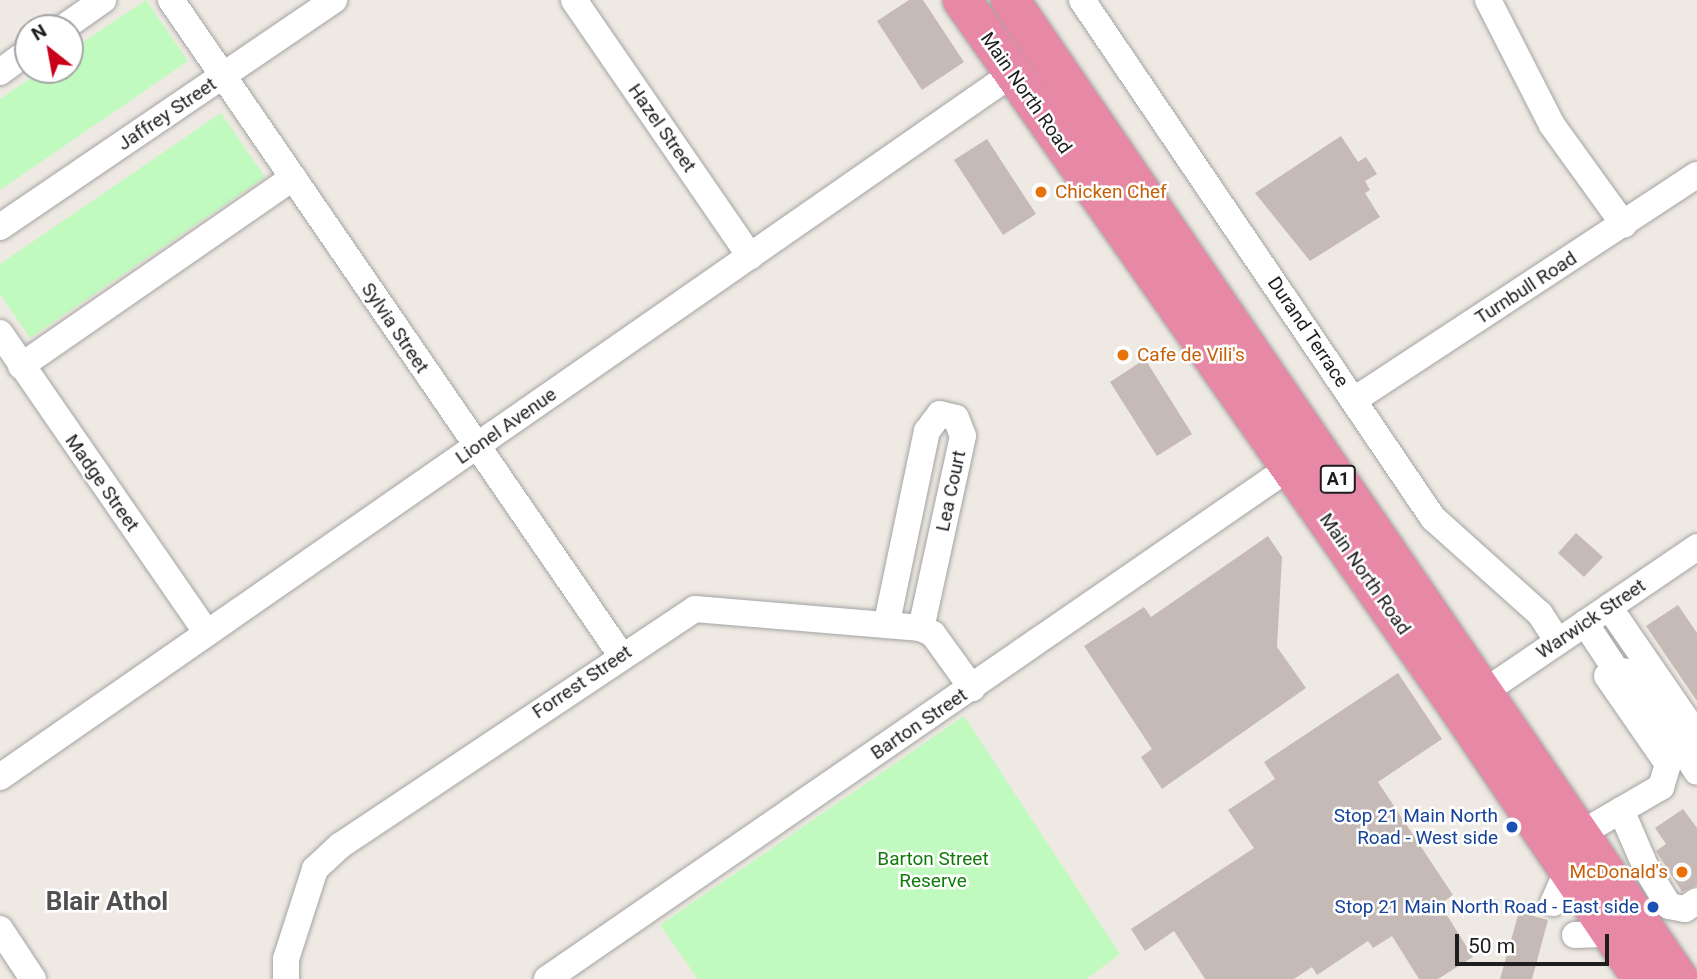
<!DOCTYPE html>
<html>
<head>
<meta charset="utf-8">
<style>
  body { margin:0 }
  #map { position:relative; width:1697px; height:979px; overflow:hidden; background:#eee9e2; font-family:Roboto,sans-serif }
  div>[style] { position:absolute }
  .park>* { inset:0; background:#c1fabe }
  .building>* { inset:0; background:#c6bab6 }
  .roads { filter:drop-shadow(0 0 2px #a4a4a4) drop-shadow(0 0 2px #a4a4a4) }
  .minor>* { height:26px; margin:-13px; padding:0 13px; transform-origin:13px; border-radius:13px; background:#fff }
  .highway>* { height:38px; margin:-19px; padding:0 19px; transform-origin:19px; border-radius:19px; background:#e888a7 }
  .dots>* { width:19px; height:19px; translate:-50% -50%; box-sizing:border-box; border:4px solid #fff; border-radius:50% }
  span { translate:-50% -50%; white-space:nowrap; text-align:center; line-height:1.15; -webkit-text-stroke:5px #fff; paint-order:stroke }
  .shield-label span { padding:2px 5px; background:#fff; border:2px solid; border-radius:5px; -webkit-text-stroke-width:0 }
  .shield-label { font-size:18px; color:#1d1d1d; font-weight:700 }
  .street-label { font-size:19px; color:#1d1d1d }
  .food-label { font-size:19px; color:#c56008 }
  .left { translate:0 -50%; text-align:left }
  .right { translate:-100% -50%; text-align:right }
  .transit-label { font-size:19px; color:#164399 }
  .park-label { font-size:19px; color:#0f7c09 }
  .district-label { font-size:26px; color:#505050; font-weight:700 }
  .north { position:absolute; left:14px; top:14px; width:70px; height:70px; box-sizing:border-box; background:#fff; border:2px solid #a5a5a5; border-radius:50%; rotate:329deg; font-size:19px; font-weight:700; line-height:28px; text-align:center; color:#1d1d1d }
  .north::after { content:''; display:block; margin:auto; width:24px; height:32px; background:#ca001b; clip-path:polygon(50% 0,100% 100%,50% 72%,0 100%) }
  .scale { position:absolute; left:1455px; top:934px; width:154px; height:32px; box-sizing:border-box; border:4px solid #1d1d1d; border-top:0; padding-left:9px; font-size:21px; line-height:24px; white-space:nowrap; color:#1d1d1d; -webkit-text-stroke:5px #fff; paint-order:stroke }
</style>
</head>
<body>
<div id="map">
  <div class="park">
    <i style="clip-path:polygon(146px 0,188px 61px,0 190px,0 99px,42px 70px,70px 70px,70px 51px)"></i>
    <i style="clip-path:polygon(221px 113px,265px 177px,30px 338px,0 294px,0 264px)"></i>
    <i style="clip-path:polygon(964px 716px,1120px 954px,1086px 979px,698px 979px,660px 925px)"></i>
  </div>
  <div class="building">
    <i style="clip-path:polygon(909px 0,923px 0,964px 62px,922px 90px,877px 21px)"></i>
    <i style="clip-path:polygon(1341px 136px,1358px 162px,1366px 157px,1377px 174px,1365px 181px,1370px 190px,1365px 193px,1380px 217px,1310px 261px,1255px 193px)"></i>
    <i style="clip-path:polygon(987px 139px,1036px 214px,1003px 235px,954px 160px)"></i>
    <i style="clip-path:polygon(1145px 359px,1192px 434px,1157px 456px,1110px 382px)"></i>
    <i style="clip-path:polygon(1576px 533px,1603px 557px,1584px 577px,1558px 553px)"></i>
    <i style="clip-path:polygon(1268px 536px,1282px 557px,1277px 647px,1306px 688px,1162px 789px,1141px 757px,1152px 749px,1084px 646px,1144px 607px,1151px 617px)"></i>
    <i style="clip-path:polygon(1678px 605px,1697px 633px,1697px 701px,1646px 626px)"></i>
    <i style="clip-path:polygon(1398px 673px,1442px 739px,1378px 782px,1453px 895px,1440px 904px,1473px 957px,1438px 979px,1419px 979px,1392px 936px,1373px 948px,1368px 941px,1317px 975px,1312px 967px,1294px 979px,1205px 979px,1174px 931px,1145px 951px,1131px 929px,1254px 848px,1228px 810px,1275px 779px,1264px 762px)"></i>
    <i style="clip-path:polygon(1683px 809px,1697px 828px,1697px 885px,1682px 892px,1656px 851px,1666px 844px,1655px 828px)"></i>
    <i style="clip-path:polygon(1519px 912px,1548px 920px,1532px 979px,1500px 979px)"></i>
  </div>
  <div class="roads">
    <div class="minor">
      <i style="left:171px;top:0;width:795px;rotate:55.51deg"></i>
      <i style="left:574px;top:0;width:311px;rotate:55.5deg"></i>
      <i style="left:1082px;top:0;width:626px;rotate:55.88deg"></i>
      <i style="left:1433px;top:518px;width:144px;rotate:41.9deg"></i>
      <i style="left:1540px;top:614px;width:33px;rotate:57deg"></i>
      <i style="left:1488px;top:0;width:140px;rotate:62.9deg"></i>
      <i style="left:1552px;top:125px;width:123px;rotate:54.2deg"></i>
      <i style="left:63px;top:28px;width:49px;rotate:-35deg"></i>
      <i style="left:0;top:72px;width:34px;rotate:-36deg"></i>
      <i style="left:0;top:227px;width:404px;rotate:-34.2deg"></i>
      <i style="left:0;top:333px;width:363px;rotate:55.4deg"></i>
      <i style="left:21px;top:366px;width:331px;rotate:-34.7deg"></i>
      <i style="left:1354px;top:400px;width:410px;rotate:-33.3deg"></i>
      <i style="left:1609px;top:607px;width:155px;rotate:55.5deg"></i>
      <i style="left:887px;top:622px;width:195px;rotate:-78.2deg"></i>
      <i style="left:927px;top:431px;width:21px;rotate:-53deg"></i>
      <i style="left:940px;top:414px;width:16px;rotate:14deg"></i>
      <i style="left:956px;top:418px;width:19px;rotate:69deg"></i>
      <i style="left:963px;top:436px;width:197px;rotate:102.3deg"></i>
      <i style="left:1585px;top:623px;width:56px;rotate:56.6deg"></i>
      <i style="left:1616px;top:670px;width:18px;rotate:9deg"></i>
      <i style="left:1634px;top:673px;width:117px;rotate:57.5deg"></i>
      <i style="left:1484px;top:692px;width:258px;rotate:-34.2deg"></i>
      <i style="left:0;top:777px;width:1232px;rotate:-34.79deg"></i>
      <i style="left:1621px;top:810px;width:65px;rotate:66.6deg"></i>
      <i style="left:1647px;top:870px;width:42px;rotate:58.6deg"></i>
      <i style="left:1669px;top:906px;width:16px;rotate:11deg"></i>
      <i style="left:1685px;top:909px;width:14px;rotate:-34deg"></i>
      <i style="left:1580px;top:834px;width:94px;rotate:-30.1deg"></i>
      <i style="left:1661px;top:787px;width:24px;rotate:-73deg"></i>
      <i style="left:1668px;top:764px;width:107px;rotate:-124.7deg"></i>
      <i style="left:1553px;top:903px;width:36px;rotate:-66deg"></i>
      <i style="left:0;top:929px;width:60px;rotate:56.6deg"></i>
      <i style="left:1575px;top:935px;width:36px;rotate:-2deg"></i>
      <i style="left:286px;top:979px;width:20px;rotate:-90deg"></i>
      <i style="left:286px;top:959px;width:95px;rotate:-72.1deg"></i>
      <i style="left:315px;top:869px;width:35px;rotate:-43deg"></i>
      <i style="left:341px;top:845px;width:425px;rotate:-33.7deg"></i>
      <i style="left:695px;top:609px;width:227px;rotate:4.8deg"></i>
      <i style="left:921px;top:628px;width:13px;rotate:27deg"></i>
      <i style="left:933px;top:634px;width:67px;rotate:54.2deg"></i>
      <i style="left:547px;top:979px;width:902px;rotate:-34.57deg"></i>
    </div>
    <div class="highway">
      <i style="left:962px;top:0;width:866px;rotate:54.97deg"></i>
      <i style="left:1459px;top:709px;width:326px;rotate:55.9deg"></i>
      <i style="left:1010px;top:0;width:1186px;rotate:55.65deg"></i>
    </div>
  </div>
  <div class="dots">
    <i style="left:1041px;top:192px;background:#e8710a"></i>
    <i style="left:1123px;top:355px;background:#e8710a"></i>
    <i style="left:1512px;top:827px;background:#1a4fb4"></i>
    <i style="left:1682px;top:872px;background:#e8710a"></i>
    <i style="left:1653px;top:907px;background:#1a4fb4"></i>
  </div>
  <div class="shield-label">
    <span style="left:1338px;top:479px">A1</span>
  </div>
  <div class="street-label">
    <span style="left:1026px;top:93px;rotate:55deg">Main North Road</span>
    <span style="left:167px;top:114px;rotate:-34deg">Jaffrey Street</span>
    <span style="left:662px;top:128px;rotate:55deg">Hazel Street</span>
    <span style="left:1526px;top:288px;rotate:-33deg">Turnbull Road</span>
    <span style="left:395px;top:328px;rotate:56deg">Sylvia Street</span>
    <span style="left:1308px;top:332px;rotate:56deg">Durand Terrace</span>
    <span style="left:506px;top:426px;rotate:-35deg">Lionel Avenue</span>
    <span style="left:102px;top:483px;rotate:55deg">Madge Street</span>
    <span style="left:951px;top:491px;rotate:-78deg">Lea Court</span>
    <span style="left:1365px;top:574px;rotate:55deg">Main North Road</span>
    <span style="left:1591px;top:619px;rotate:-34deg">Warwick Street</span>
    <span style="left:582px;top:682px;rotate:-34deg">Forrest Street</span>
    <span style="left:919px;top:724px;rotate:-34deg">Barton Street</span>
  </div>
  <div class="food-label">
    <span class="left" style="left:1055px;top:192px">Chicken Chef</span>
    <span class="left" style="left:1137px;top:355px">Cafe de Vili's</span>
    <span class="right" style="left:1668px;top:872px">McDonald's</span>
  </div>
  <div class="transit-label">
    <span class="right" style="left:1498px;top:827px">Stop 21 Main North<br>Road - West side</span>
    <span class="right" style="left:1639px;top:907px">Stop 21 Main North Road - East side</span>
  </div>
  <div class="park-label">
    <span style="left:933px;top:870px">Barton Street<br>Reserve</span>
  </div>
  <div class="district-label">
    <span style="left:107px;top:902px">Blair Athol</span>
  </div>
  <div class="north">N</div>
  <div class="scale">50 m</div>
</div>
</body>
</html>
